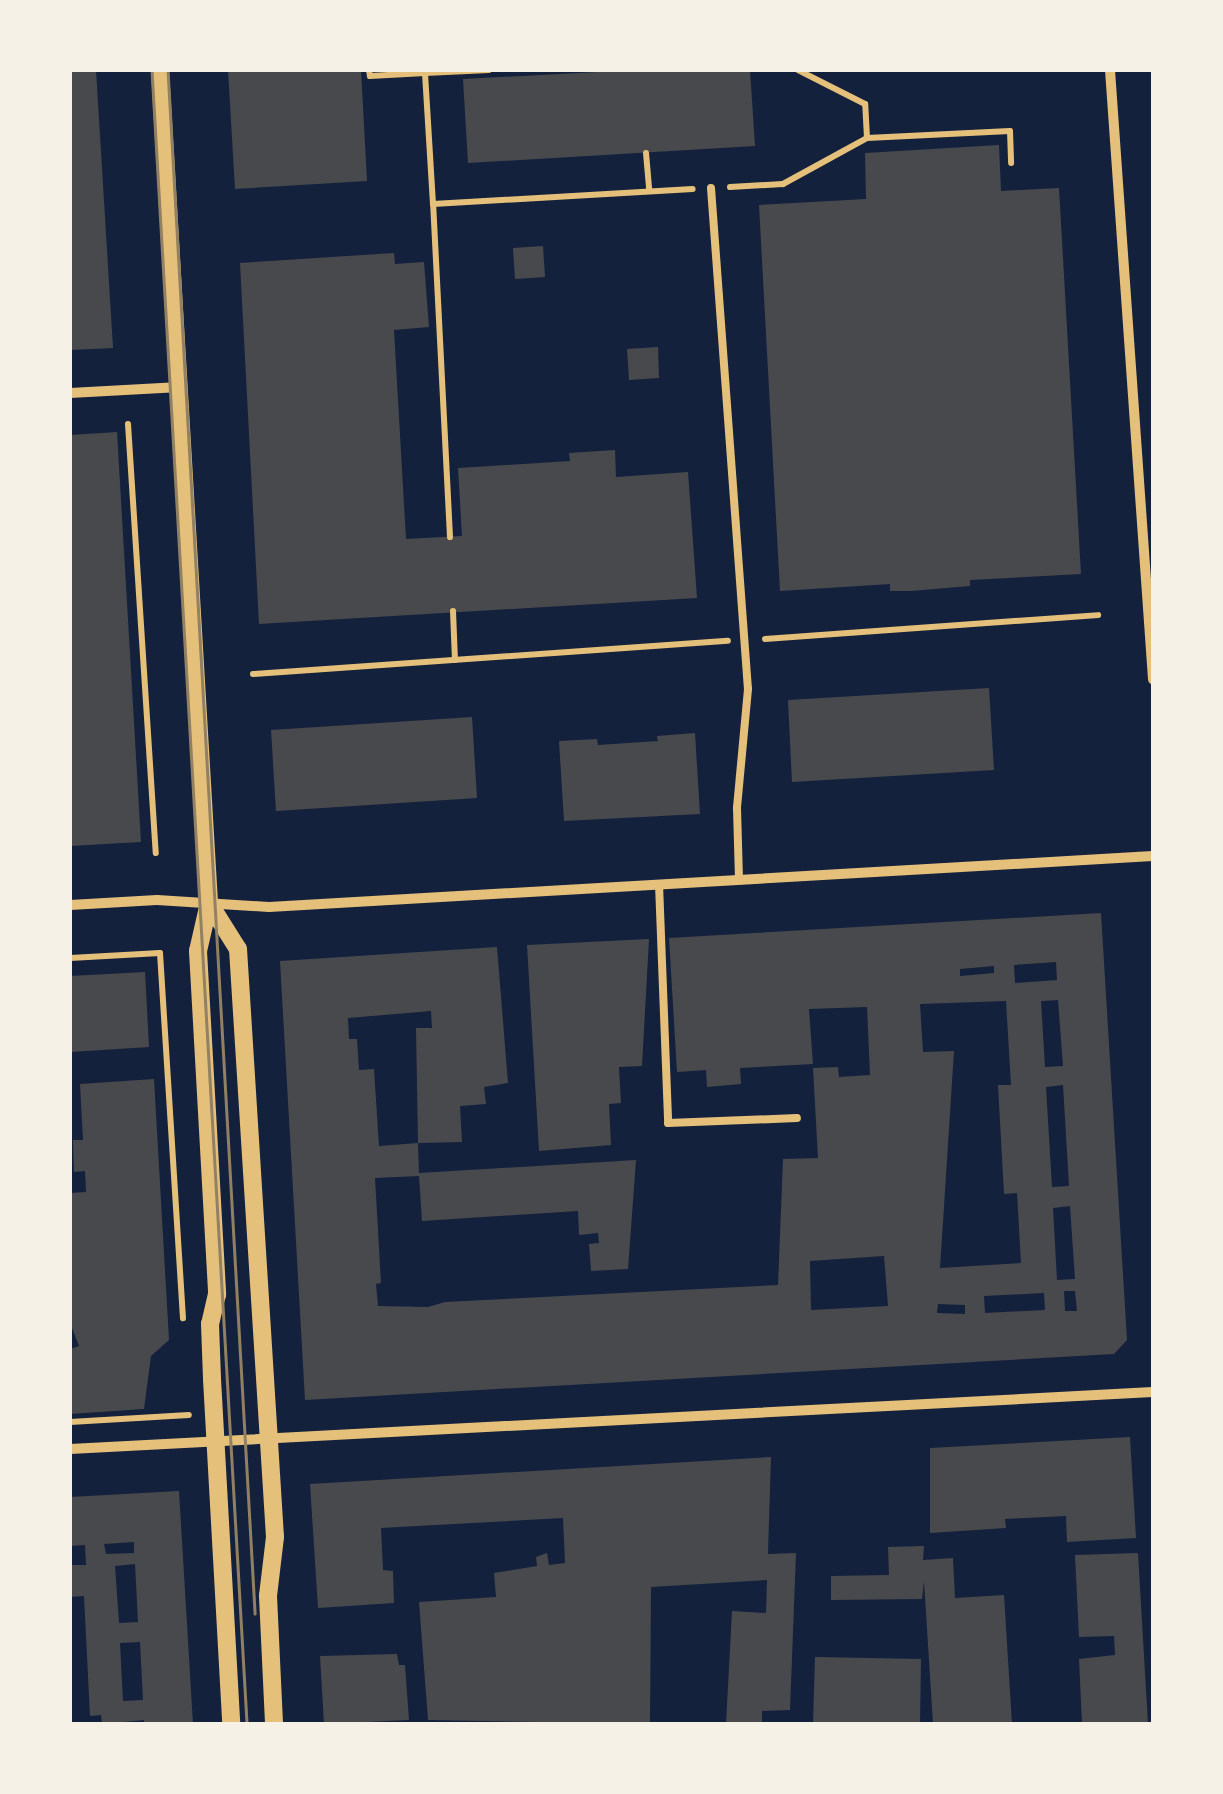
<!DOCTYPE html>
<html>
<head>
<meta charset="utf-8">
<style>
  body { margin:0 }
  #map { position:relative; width:1223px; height:1794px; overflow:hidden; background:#14213d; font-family:"PT Serif",serif }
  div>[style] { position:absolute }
  .building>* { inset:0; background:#48494c }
  .path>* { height:6px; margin:-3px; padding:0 3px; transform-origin:3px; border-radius:3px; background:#e5c07b }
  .service>* { height:8px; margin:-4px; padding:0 4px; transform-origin:4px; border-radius:4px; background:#e5c07b }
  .minor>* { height:10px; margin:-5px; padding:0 5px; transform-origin:5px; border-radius:5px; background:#e5c07b }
  .tertiary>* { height:18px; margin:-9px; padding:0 9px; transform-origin:9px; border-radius:9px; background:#e5c07b }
  .tram>* { height:2.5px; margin:-1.25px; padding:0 1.25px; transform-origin:1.25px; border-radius:1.25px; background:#918062 }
  span { translate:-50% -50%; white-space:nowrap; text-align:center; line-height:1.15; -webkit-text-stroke:8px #f6f1e7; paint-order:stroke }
  .frame { position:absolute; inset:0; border:72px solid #f6f1e7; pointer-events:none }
</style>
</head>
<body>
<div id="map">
  <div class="building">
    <i style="clip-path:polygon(70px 70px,96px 70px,113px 348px,70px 350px)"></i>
    <i style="clip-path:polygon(228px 70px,361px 70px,367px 181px,235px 189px)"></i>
    <i style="clip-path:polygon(635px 70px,750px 70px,755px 146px,468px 163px,463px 79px)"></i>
    <i style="clip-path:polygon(999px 145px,1001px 191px,1059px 188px,1081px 574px,970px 580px,970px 586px,911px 591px,890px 591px,890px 584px,780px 591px,759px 205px,866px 199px,865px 153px)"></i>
    <i style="clip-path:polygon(543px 246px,545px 277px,515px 279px,513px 248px)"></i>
    <i style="clip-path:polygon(394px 253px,395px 264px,424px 262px,429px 327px,394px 330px,406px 539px,462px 536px,458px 468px,570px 461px,569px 453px,615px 450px,616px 477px,688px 472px,697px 598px,259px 624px,240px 263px)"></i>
    <i style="clip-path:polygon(658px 347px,659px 378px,629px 380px,627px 349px)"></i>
    <i style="clip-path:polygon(117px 432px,141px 842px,70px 846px,70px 435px)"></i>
    <i style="clip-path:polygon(989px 688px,994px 770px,792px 782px,788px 700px)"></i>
    <i style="clip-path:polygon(472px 717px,477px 798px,276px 811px,271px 730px)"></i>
    <i style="clip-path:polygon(695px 733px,700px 814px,564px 821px,559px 741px,597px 739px,598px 745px,658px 741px,657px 736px)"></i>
    <i style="clip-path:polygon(evenodd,1101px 913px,1127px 1340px,1114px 1354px,305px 1400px,280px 961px,497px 947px,508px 1083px,484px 1087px,486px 1104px,460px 1106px,462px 1142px,418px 1143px,419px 1173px,636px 1160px,628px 1269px,591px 1271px,589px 1244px,599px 1243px,598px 1233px,579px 1235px,578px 1211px,422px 1221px,419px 1176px,375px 1178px,381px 1283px,376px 1284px,378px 1306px,428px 1307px,445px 1302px,778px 1285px,783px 1159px,818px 1158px,813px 1068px,838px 1067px,839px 1077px,870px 1075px,867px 1007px,809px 1009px,813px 1064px,740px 1068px,741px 1084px,707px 1087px,706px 1070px,677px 1072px,669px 938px,1101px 913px,1056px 962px,1057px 980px,1015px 983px,1014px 965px,1056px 962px,1101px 913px,994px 966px,994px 973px,960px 976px,960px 969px,994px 966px,1101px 913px,1058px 1000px,1063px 1066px,1045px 1067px,1041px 1001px,1058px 1000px,1101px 913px,1006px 1001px,1011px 1085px,998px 1085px,1004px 1194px,1017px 1193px,1021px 1263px,940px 1268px,954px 1051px,923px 1052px,920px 1004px,1006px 1001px,1101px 913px,431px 1011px,432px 1028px,416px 1028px,418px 1143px,379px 1146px,374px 1069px,359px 1070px,357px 1039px,349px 1039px,348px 1018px,431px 1011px,1101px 913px,1063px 1085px,1069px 1186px,1052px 1187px,1046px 1087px,1063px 1085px,1101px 913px,1070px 1206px,1075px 1279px,1057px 1280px,1053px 1208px,1070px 1206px,1101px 913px,884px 1256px,888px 1306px,811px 1310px,810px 1261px,884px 1256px,1101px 913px,1064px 1291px,1075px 1291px,1077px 1311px,1065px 1311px,1064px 1291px,1101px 913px,1044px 1293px,1045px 1310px,985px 1313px,984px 1296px,1044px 1293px,1101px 913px,938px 1304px,965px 1305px,965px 1314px,937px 1313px,938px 1304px)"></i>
    <i style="clip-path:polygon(649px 939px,642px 1066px,619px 1067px,621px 1103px,609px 1104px,611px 1145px,539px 1151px,527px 945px)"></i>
    <i style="clip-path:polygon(145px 972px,149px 1047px,70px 1052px,70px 976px)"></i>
    <i style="clip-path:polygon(154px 1079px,169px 1340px,151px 1356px,144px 1409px,70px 1414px,70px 1349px,79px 1346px,70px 1323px,70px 1193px,86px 1192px,85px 1171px,74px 1172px,73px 1140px,83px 1140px,80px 1084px)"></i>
    <i style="clip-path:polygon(1130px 1437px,1136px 1538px,1067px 1542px,1066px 1516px,1005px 1519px,1006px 1528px,930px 1533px,930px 1448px)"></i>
    <i style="clip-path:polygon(771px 1457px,768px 1554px,796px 1553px,790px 1710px,762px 1711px,762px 1724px,726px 1724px,732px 1611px,766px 1613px,767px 1580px,651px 1587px,650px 1724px,428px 1720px,419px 1602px,496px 1597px,494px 1573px,537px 1566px,536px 1557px,547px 1553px,549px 1565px,565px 1563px,563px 1518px,381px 1528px,383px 1570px,393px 1571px,394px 1603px,318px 1608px,310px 1484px)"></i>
    <i style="clip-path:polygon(evenodd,179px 1491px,193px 1724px,144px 1724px,144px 1720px,102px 1724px,101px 1715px,90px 1716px,84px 1596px,70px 1597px,70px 1565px,86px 1565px,85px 1545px,70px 1546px,70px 1497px,179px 1491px,134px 1542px,134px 1553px,106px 1554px,104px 1544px,134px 1542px,179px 1491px,135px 1564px,138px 1622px,119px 1623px,115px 1566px,135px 1564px,179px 1491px,140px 1642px,143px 1700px,123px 1701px,120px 1643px,140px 1642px)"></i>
    <i style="clip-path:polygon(924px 1546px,923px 1560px,953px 1558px,955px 1598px,1004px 1595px,1012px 1724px,933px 1724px,924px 1581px,922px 1599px,831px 1600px,831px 1576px,889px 1575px,888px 1547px)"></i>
    <i style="clip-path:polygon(1138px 1553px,1148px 1724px,1082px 1724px,1079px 1659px,1115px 1655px,1114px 1636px,1079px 1637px,1075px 1555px)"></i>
    <i style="clip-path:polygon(397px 1654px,399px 1665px,405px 1665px,409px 1720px,324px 1724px,320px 1656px)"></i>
    <i style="clip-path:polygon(815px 1657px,921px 1659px,920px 1724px,813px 1724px)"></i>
  </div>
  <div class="path">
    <i style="left:369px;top:70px;width:6px;rotate:81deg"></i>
    <i style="left:370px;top:76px;width:55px;rotate:-3.1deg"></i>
    <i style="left:867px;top:138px;width:143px;rotate:-2.8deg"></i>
    <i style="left:1010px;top:131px;width:32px;rotate:88deg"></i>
    <i style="left:646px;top:153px;width:38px;rotate:85deg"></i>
    <i style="left:730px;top:187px;width:53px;rotate:-3.2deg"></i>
    <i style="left:783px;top:184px;width:96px;rotate:-28.7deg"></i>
    <i style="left:867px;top:138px;width:34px;rotate:-93deg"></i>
    <i style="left:865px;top:104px;width:75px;rotate:-153.1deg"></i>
    <i style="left:433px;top:204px;width:131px;rotate:-93.5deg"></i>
    <i style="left:425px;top:73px;width:64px;rotate:-2.7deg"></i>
    <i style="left:128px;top:424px;width:430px;rotate:86.3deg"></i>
    <i style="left:450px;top:537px;width:333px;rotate:-92.9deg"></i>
    <i style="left:433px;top:204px;width:260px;rotate:-3.3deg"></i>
    <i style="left:453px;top:611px;width:49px;rotate:87.7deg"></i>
    <i style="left:765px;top:639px;width:334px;rotate:-4.1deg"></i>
    <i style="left:253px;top:674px;width:476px;rotate:-4deg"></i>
    <i style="left:70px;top:958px;width:90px;rotate:-3.2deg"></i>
    <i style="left:160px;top:953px;width:366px;rotate:86.4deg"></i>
    <i style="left:70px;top:1422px;width:119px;rotate:-3.4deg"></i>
  </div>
  <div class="service">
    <i style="left:711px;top:188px;width:502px;rotate:85.78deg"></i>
    <i style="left:748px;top:689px;width:120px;rotate:95.3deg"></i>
    <i style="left:737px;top:808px;width:72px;rotate:88.4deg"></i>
    <i style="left:659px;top:884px;width:239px;rotate:87.8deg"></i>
    <i style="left:668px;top:1123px;width:129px;rotate:-2.2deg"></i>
  </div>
  <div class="minor">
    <i style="left:1110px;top:70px;width:611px;rotate:85.96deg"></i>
    <i style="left:70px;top:393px;width:110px;rotate:-3.1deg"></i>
    <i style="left:70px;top:905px;width:87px;rotate:-3.3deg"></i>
    <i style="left:157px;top:900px;width:112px;rotate:3.6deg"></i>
    <i style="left:269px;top:907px;width:885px;rotate:-3.3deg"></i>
    <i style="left:70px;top:1449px;width:1084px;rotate:-3.01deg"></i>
  </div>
  <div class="tertiary">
    <i style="left:160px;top:70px;width:834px;rotate:86.63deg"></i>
    <i style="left:209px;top:903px;width:49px;rotate:102.9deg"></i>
    <i style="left:198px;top:951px;width:344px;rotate:86.8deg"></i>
    <i style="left:217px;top:1294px;width:31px;rotate:103deg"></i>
    <i style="left:210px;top:1324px;width:55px;rotate:87.9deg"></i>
    <i style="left:212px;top:1379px;width:346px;rotate:86.8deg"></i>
    <i style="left:209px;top:903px;width:54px;rotate:57.8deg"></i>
    <i style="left:238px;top:949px;width:589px;rotate:86.4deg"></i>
    <i style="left:275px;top:1537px;width:59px;rotate:96.8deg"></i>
    <i style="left:268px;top:1596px;width:128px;rotate:87.3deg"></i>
  </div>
  <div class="tram">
    <i style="left:152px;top:70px;width:1657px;rotate:86.71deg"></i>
    <i style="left:168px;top:70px;width:1546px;rotate:86.77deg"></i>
  </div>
  <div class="frame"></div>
</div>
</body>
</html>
